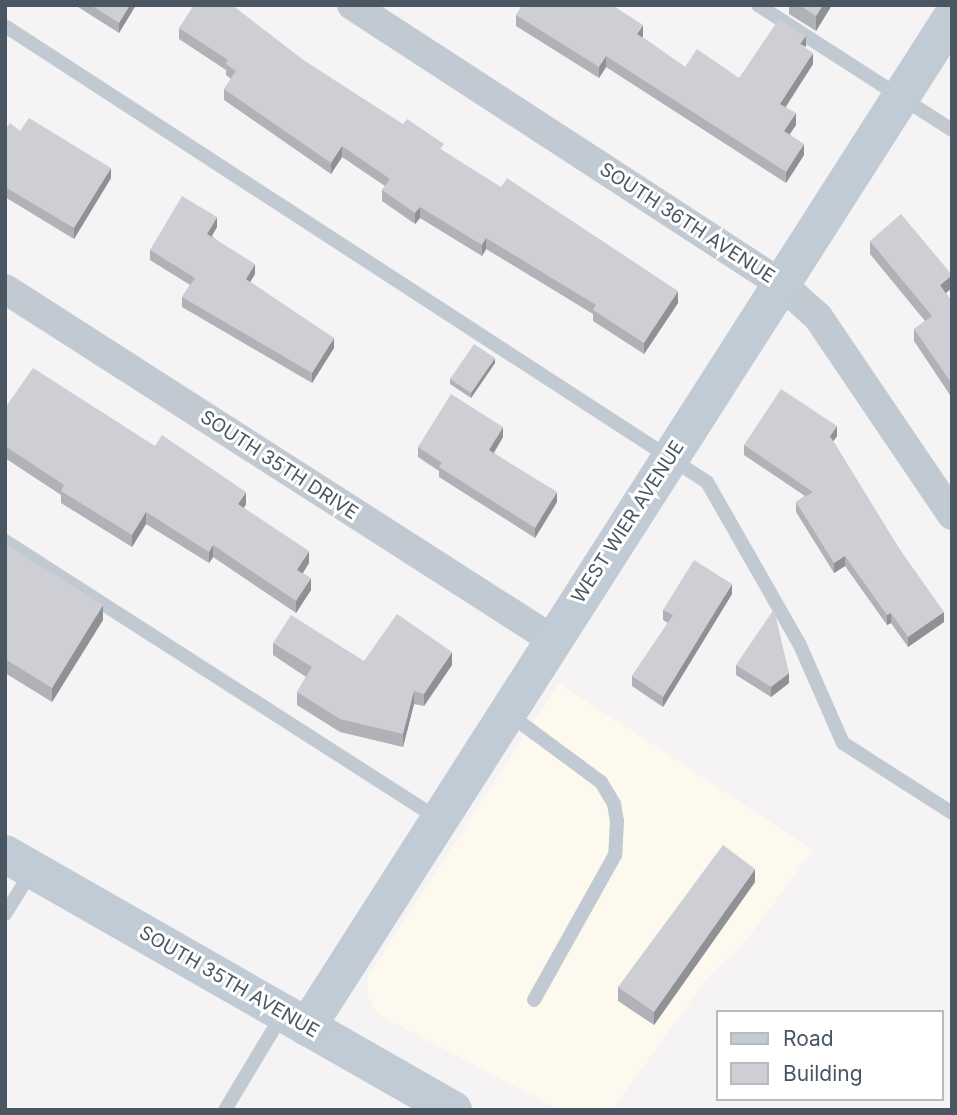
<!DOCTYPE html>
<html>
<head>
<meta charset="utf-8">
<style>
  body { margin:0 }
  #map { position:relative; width:957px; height:1115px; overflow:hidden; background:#f5f3f3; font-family:Inter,sans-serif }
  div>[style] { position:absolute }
  .commercial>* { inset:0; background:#fdf9ef }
  .lane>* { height:14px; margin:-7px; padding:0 7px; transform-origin:7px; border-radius:7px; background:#c1cad2 }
  .street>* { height:30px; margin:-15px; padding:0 15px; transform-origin:15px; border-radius:15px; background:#c1cad2 }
  .secondary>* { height:38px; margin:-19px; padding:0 19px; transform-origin:19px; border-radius:19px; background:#c1cbd6 }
  .wall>* { inset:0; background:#b0b2b7 }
  .shaded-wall>* { inset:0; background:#909195 }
  .building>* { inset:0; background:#cdcfd5 }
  span { translate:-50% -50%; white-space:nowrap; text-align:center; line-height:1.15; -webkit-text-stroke:6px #fff; paint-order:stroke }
  .street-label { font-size:19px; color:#4a5661 }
  .frame { position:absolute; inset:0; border:7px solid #4a5661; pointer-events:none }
  .legend { position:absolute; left:716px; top:1010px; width:228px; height:91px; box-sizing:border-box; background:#fff; border:2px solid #b7bbc0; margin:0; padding:9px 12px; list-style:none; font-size:21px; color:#4a5661 }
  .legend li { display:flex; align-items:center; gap:14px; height:35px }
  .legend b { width:35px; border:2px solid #b7bbc0 }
</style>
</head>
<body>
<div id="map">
  <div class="commercial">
    <i style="clip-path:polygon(559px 683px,813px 850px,746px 941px,705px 981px,612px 1110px,560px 1110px,390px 1021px,374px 1010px,367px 993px,368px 976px)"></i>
  </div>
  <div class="lane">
    <i style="left:758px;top:5px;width:231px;rotate:32.8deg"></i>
    <i style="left:5px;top:26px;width:837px;rotate:33.01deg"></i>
    <i style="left:707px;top:482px;width:185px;rotate:60.3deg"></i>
    <i style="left:799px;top:643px;width:109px;rotate:66.3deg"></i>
    <i style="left:843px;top:743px;width:130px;rotate:32.7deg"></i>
    <i style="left:5px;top:541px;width:513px;rotate:32.67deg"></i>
    <i style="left:510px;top:715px;width:113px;rotate:36.4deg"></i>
    <i style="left:601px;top:782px;width:26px;rotate:59deg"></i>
    <i style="left:614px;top:804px;width:17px;rotate:80deg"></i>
    <i style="left:617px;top:821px;width:34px;rotate:93deg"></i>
    <i style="left:615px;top:855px;width:166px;rotate:119.2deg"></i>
    <i style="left:5px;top:914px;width:51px;rotate:-57.9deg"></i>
    <i style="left:225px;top:1110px;width:111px;rotate:-59deg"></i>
  </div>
  <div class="street">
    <i style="left:352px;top:5px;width:512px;rotate:33.04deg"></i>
    <i style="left:781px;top:284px;width:50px;rotate:41.7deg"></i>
    <i style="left:818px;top:317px;width:239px;rotate:55.9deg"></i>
    <i style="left:5px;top:289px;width:651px;rotate:32.64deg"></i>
  </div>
  <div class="secondary">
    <i style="left:5px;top:854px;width:516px;rotate:29.74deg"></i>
    <i style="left:307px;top:1027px;width:1198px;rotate:-57.44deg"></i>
  </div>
  <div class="wall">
    <i style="clip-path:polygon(75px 5px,136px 5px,119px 33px)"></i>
    <i style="clip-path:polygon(789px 5px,832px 5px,816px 31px,789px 14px)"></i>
    <i style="clip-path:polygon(516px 15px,643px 36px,642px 37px,685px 67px,739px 78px,805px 48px,813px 64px,786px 107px,796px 125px,790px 134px,804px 155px,786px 183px,606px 67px,599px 78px,516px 26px)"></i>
    <i style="clip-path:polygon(179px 28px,306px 62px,678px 303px,644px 354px,593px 321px,593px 314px,486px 249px,482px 256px,420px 218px,415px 224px,382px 201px,382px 190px,385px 186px,342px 157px,331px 174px,224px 100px,224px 89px,231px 79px,226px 75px,226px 70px,179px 39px)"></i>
    <i style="clip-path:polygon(5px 130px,20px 131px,111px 178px,74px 239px,5px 197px)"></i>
    <i style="clip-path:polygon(217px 227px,212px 236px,255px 274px,250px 282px,334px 348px,312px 383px,182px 307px,182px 297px,190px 285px,150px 260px,150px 250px)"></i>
    <i style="clip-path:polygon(870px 241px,946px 293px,952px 302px,952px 411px,950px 408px,950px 395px,914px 341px,914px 329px,925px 321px,870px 254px)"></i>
    <i style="clip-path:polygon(495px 363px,471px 398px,450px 384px,450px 379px)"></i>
    <i style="clip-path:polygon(5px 408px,246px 504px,244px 508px,309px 563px,303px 573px,311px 590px,296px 613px,213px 557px,209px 563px,146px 524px,132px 547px,61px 503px,61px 495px,5px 458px)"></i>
    <i style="clip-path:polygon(837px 436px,833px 441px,944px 622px,908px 647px,891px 623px,887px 625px,845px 566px,834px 573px,796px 512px,796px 502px,805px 496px,744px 455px,744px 445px)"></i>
    <i style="clip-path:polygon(503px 437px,494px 453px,557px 502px,535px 538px,439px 477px,439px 471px,418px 457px,418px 447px)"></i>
    <i style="clip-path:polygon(5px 548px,103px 620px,52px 702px,5px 673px)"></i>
    <i style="clip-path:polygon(732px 594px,663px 707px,632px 686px,632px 676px,668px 623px,663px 620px,663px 610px)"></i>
    <i style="clip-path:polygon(273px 643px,364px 661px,452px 665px,424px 706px,414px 704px,403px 747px,340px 732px,297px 705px,297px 692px,306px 677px,273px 655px)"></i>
    <i style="clip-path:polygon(736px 665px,789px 683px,771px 697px,736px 675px)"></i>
    <i style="clip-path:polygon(755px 882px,654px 1025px,618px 1001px,618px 987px)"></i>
  </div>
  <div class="shaded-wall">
    <i style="clip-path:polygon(130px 5px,136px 5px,119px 33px,119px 23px)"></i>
    <i style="clip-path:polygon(823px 5px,832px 5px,816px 31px,816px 16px)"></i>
    <i style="clip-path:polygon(643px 25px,643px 36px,637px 45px,637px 34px)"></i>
    <i style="clip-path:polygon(806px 36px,806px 47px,800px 44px)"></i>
    <i style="clip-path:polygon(813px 53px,813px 64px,780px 115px,780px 104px)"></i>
    <i style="clip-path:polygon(606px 56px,606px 67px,599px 78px,599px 67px)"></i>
    <i style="clip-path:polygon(796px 113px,796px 125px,784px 142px,784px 131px)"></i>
    <i style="clip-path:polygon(804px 144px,804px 155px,786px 183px,786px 172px)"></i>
    <i style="clip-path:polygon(342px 146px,342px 157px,331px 174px,331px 163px)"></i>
    <i style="clip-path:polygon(111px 168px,111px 178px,74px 239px,74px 228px)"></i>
    <i style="clip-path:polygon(420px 207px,420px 218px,415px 224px,415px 213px)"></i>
    <i style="clip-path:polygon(217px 217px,217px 227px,207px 244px,207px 234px)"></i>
    <i style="clip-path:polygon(486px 238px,486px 249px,482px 256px,482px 245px)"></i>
    <i style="clip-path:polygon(255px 264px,255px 274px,246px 289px,246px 279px)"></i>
    <i style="clip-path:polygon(952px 275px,952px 288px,940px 298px,940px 285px)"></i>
    <i style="clip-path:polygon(678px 291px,678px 303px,644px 354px,644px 343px)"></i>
    <i style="clip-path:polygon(334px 338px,334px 348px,312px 383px,312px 373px)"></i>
    <i style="clip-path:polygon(495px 358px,495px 363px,471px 398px,471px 393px)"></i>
    <i style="clip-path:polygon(837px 426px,837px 436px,830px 446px,830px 436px)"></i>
    <i style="clip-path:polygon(503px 427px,503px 437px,489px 460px,489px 450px)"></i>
    <i style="clip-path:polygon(246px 492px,246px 504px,238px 516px,238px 504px)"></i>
    <i style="clip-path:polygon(557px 492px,557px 502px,535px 538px,535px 528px)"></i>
    <i style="clip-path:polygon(146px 512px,146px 524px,132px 547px,132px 535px)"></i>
    <i style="clip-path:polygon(213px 545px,213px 557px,209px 563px,209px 552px)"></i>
    <i style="clip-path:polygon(309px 551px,309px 563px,297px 582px,297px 570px)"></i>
    <i style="clip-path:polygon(845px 556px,845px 566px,834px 573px,834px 563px)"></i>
    <i style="clip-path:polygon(311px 578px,311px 590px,296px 613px,296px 601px)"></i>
    <i style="clip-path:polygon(732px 584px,732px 594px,663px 707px,663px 697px)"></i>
    <i style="clip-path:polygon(103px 605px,103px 620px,52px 702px,52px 688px)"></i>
    <i style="clip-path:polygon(944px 612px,944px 622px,908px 647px,908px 637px)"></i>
    <i style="clip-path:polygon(891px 613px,891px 623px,887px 625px,887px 615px)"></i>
    <i style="clip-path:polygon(452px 652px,452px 665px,424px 706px,424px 694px)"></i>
    <i style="clip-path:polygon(789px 673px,789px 683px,771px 697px,771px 687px)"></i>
    <i style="clip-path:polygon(414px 691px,414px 704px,403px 747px,403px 734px)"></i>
    <i style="clip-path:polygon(755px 869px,755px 882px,654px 1025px,654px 1012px)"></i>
  </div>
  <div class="building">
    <i style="clip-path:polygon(91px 5px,130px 5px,119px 23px)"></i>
    <i style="clip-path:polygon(194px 5px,232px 5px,306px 62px,403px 124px,407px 119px,444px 144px,440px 149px,501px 187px,507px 178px,678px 291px,644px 343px,593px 310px,596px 305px,486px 238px,482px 245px,420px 207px,415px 213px,382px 190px,390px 179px,342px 146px,331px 163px,224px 89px,236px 71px,226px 64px,228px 60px,179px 28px)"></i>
    <i style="clip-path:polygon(522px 5px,612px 5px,643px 25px,637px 34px,685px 67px,697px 49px,739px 78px,779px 19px,806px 36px,800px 44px,813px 53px,780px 104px,796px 113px,784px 131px,804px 144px,786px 172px,606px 56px,599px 67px,516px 15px)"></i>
    <i style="clip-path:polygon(799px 5px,823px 5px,816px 16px)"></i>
    <i style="clip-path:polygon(29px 118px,111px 168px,74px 228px,5px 187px,5px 130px,10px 123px,20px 131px)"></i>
    <i style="clip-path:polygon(182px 196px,217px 217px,207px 234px,255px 264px,246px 279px,334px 338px,312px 373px,182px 297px,195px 278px,150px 250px)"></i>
    <i style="clip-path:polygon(901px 214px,952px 275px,940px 285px,952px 302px,952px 384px,914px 329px,932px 316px,870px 241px)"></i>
    <i style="clip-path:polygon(474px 344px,495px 358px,471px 393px,450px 379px)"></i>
    <i style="clip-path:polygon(33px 368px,155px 446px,162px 435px,246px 492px,238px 504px,309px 551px,297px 570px,311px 578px,296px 601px,213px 545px,209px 552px,146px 512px,132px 535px,61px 491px,64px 485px,5px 446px,5px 408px)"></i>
    <i style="clip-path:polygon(781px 389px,837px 426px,830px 436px,896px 544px,944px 612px,908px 637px,891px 613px,887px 615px,845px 556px,834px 563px,796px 502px,813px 492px,744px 445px)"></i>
    <i style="clip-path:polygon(451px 394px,503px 427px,489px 450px,557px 492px,535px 528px,439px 467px,442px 463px,418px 447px)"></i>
    <i style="clip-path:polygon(7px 545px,103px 605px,52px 688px,5px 659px,5px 548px)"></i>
    <i style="clip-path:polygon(694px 560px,732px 584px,663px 697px,632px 676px,673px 615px,663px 610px)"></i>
    <i style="clip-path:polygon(774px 609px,789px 673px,771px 687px,736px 665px)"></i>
    <i style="clip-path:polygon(397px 614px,452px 652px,424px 694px,414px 691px,403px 734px,340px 719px,297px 692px,312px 667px,273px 643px,291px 615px,364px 661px)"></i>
    <i style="clip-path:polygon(723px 845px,755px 869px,654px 1012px,618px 987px)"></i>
  </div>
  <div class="street-label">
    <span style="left:687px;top:223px;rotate:33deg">SOUTH 36TH AVENUE</span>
    <span style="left:279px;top:465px;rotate:33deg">SOUTH 35TH DRIVE</span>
    <span style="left:628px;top:522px;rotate:-57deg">WEST WIER AVENUE</span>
    <span style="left:229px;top:982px;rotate:30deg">SOUTH 35TH AVENUE</span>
  </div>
  <div class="frame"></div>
  <ul class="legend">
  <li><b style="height:9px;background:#c1cbd6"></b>Road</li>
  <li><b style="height:19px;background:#cdcfd5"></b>Building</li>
  </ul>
</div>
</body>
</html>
